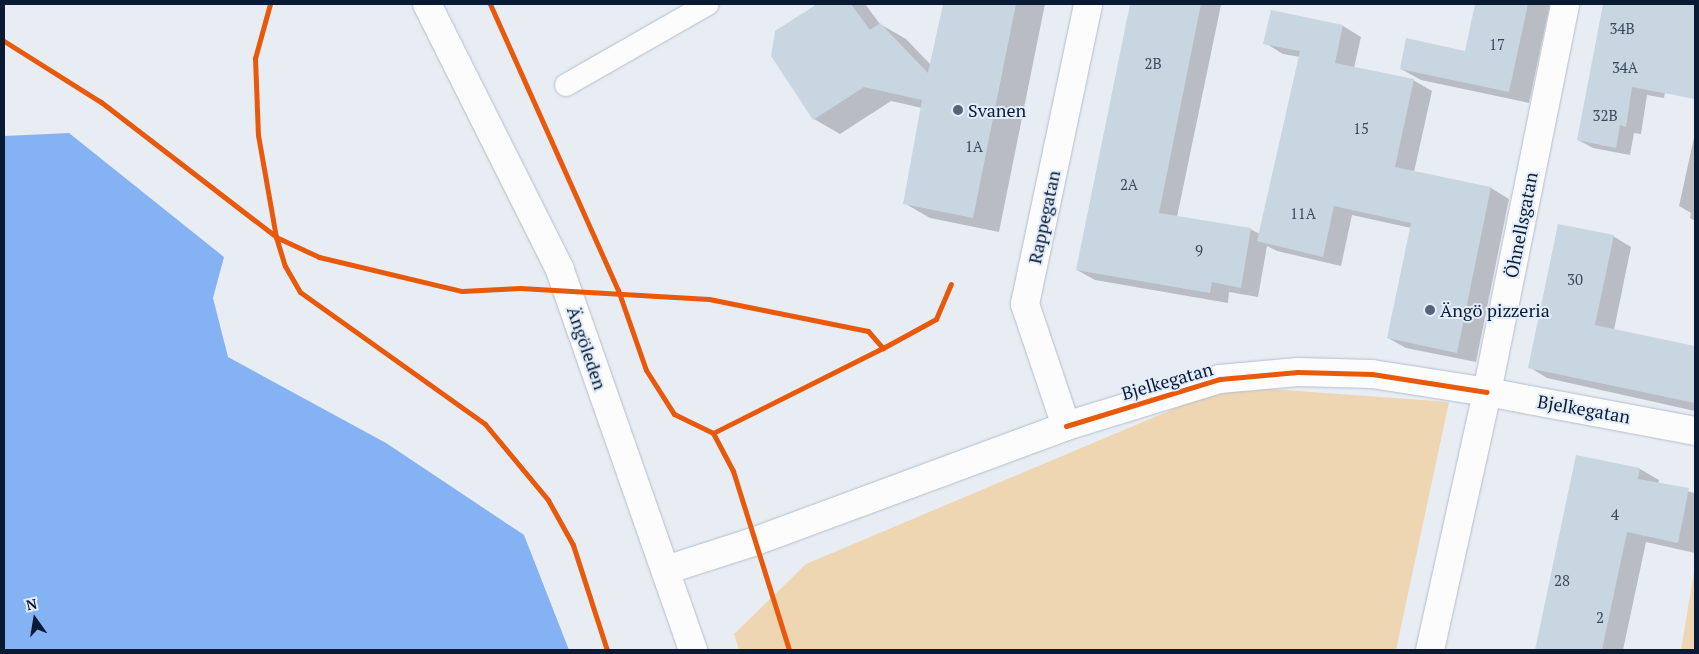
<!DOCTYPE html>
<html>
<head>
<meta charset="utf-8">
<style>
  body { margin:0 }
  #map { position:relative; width:1699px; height:654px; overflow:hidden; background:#e8edf4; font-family:"PT Serif",serif }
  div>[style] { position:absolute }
  .green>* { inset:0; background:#eed6b3 }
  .water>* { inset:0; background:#84b2f3 }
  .shadow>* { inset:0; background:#0003 }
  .building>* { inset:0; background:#c8d6e1 }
  .roads { filter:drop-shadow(0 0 1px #b3becd) drop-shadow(0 0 1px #b3becd) }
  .service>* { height:22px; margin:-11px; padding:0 11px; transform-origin:11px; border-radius:11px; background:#fcfcfd }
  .minor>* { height:28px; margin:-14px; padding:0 14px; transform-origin:14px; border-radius:14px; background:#fcfcfd }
  .secondary>* { height:28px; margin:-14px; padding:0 14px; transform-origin:14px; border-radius:14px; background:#fcfcfd }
  .cycleway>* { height:5px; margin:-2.5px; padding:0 2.5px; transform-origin:2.5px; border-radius:2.5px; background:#e8590c }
  .dots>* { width:14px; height:14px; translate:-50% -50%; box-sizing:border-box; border:2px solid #e2ecfa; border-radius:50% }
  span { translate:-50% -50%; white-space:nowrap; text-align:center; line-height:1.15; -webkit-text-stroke:4px #e2ecfa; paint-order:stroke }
  .number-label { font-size:15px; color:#394a5f }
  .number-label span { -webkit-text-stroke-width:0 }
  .poi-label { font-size:18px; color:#091b34 }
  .left { translate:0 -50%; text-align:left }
  .street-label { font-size:18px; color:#091b34 }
  .frame { position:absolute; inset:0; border:5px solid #091b34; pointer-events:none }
  .north { position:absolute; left:10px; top:594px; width:50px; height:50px; -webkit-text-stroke:4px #e2ecfa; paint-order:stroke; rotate:347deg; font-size:14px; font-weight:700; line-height:20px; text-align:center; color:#091b34 }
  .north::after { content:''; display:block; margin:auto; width:18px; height:22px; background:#091b34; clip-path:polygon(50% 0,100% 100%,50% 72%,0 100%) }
</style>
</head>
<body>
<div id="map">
  <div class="green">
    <i style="clip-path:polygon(1228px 386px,1449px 402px,1396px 650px,739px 650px,734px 634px,806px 564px)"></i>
    <i style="clip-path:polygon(1695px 566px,1695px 650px,1681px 650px)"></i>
  </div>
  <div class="water">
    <i style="clip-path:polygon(69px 133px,224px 257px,213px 298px,228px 357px,386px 443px,524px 535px,569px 650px,4px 650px,4px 136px)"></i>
  </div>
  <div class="shadow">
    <i style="clip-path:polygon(819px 4px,865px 4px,880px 24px,906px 39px,931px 65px,944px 4px,1045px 4px,999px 232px,930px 218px,904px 203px,922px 108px,891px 101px,840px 134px,814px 119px,776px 32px)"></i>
    <i style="clip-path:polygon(1131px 4px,1221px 5px,1177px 217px,1250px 229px,1260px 234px,1300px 57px,1283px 54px,1265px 43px,1272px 11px,1343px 26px,1361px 37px,1354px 68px,1413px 80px,1432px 91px,1414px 172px,1491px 188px,1509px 199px,1476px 362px,1406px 348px,1388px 338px,1411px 228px,1352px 215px,1341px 266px,1277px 251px,1267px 246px,1258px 297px,1229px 292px,1228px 303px,1095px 280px,1077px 270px)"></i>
    <i style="clip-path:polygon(1476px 4px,1550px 4px,1529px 103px,1421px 80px,1401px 69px,1466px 52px)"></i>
    <i style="clip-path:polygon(1604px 4px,1681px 4px,1664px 98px,1647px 95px,1641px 134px,1634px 133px,1630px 155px,1593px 148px,1578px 140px)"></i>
    <i style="clip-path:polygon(1695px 133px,1695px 221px,1690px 218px,1691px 213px,1679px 206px)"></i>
    <i style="clip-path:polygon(1613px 236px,1631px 247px,1614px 330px,1694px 347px,1695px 340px,1695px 411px,1547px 378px,1529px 367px)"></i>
    <i style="clip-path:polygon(1577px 456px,1640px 469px,1659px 480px,1658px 484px,1695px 493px,1695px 553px,1646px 542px,1623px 650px,1536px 650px)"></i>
  </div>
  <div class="building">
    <i style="clip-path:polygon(817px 4px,851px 4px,870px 30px,880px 23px,928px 73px,943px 4px,1016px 4px,973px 218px,903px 204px,922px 100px,864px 87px,813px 120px,771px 56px,775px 31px)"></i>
    <i style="clip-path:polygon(1130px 4px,1201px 4px,1159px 213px,1251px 228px,1241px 288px,1212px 282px,1210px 293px,1076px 270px)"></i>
    <i style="clip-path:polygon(1475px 4px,1528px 4px,1509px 92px,1400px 69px,1406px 38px,1465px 51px)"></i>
    <i style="clip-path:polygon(1603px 4px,1695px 4px,1695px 99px,1632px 87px,1626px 127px,1620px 125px,1616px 148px,1577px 140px)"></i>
    <i style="clip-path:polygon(1271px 10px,1343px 25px,1335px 63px,1414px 79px,1395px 167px,1491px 187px,1457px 353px,1387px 338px,1411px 223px,1334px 206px,1323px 257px,1257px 241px,1300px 51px,1263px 44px)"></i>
    <i style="clip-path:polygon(1558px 224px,1614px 235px,1595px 325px,1695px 346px,1695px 403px,1528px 368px)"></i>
    <i style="clip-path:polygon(1576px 455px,1640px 468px,1638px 479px,1689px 488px,1678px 543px,1627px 532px,1602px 650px,1535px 650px)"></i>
  </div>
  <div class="roads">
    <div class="service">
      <i style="left:566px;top:85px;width:163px;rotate:-29.7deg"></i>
    </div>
    <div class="minor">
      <i style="left:1066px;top:426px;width:129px;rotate:-108.6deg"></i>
      <i style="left:1025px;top:304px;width:307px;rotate:-78.1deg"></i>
      <i style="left:666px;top:570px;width:91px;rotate:-17.8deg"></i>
      <i style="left:753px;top:542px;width:334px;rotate:-20.3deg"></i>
      <i style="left:1066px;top:426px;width:161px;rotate:-17deg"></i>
      <i style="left:1220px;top:379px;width:78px;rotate:-5.1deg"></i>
      <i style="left:1298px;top:372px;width:74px;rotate:1.5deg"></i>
      <i style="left:1372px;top:374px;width:116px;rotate:8.9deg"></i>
      <i style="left:1487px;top:392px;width:212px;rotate:10.6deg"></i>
      <i style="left:1430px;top:650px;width:264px;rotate:-77.5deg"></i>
      <i style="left:1487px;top:392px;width:396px;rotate:-78.6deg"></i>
    </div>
    <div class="secondary">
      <i style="left:427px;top:4px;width:297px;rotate:63.4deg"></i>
      <i style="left:560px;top:270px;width:403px;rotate:70.7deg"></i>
    </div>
  </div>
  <div class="cycleway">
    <i style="left:270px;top:4px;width:56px;rotate:105.5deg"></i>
    <i style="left:255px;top:58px;width:77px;rotate:87.8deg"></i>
    <i style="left:258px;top:135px;width:104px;rotate:80deg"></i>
    <i style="left:276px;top:237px;width:30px;rotate:73deg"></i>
    <i style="left:285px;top:266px;width:30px;rotate:60deg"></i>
    <i style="left:300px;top:292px;width:227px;rotate:35.5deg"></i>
    <i style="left:485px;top:424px;width:99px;rotate:50.3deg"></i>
    <i style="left:548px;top:500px;width:51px;rotate:60.9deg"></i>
    <i style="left:573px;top:545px;width:110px;rotate:72.1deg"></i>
    <i style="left:490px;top:4px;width:313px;rotate:65.9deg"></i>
    <i style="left:618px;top:290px;width:85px;rotate:70.7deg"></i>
    <i style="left:646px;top:370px;width:52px;rotate:57.5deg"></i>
    <i style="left:674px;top:414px;width:43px;rotate:26deg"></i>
    <i style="left:713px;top:433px;width:43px;rotate:62.2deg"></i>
    <i style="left:733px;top:471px;width:188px;rotate:72.6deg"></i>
    <i style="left:4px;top:41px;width:115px;rotate:32.2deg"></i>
    <i style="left:101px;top:102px;width:221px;rotate:37.6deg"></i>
    <i style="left:276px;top:237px;width:47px;rotate:24.9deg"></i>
    <i style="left:319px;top:257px;width:147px;rotate:13.4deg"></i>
    <i style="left:462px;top:291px;width:58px;rotate:-3deg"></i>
    <i style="left:520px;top:288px;width:189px;rotate:3.3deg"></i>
    <i style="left:709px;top:299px;width:162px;rotate:11.4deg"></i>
    <i style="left:868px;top:331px;width:23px;rotate:49deg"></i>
    <i style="left:883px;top:348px;width:60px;rotate:-28.7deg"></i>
    <i style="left:936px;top:319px;width:38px;rotate:-67deg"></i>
    <i style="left:1066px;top:426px;width:161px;rotate:-17deg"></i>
    <i style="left:1220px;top:379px;width:78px;rotate:-5.1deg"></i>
    <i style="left:1298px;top:372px;width:74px;rotate:1.5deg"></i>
    <i style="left:1372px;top:374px;width:116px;rotate:8.9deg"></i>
    <i style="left:713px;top:433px;width:190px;rotate:-26.6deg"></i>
  </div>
  <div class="dots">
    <i style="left:958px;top:110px;background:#576477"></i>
    <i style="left:1430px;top:310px;background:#576477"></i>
  </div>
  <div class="number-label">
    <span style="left:1622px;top:29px">34B</span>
    <span style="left:1497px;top:45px">17</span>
    <span style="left:1153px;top:64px">2B</span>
    <span style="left:1625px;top:68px">34A</span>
    <span style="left:1605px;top:116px">32B</span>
    <span style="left:1361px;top:129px">15</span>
    <span style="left:974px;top:147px">1A</span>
    <span style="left:1129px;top:185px">2A</span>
    <span style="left:1303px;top:214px">11A</span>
    <span style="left:1199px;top:251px">9</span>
    <span style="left:1575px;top:280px">30</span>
    <span style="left:1615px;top:515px">4</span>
    <span style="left:1562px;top:581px">28</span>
    <span style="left:1600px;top:618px">2</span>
  </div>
  <div class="poi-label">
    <span class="left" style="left:968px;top:110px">Svanen</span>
    <span class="left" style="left:1440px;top:310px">Ängö pizzeria</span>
  </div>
  <div class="street-label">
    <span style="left:1044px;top:217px;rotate:-78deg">Rappegatan</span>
    <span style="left:1521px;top:225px;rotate:-79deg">Öhnellsgatan</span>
    <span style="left:587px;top:348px;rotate:71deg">Ängöleden</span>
    <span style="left:1167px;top:381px;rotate:-16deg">Bjelkegatan</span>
    <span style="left:1584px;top:409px;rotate:10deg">Bjelkegatan</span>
  </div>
  <div class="frame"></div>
  <div class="north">N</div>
</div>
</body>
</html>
